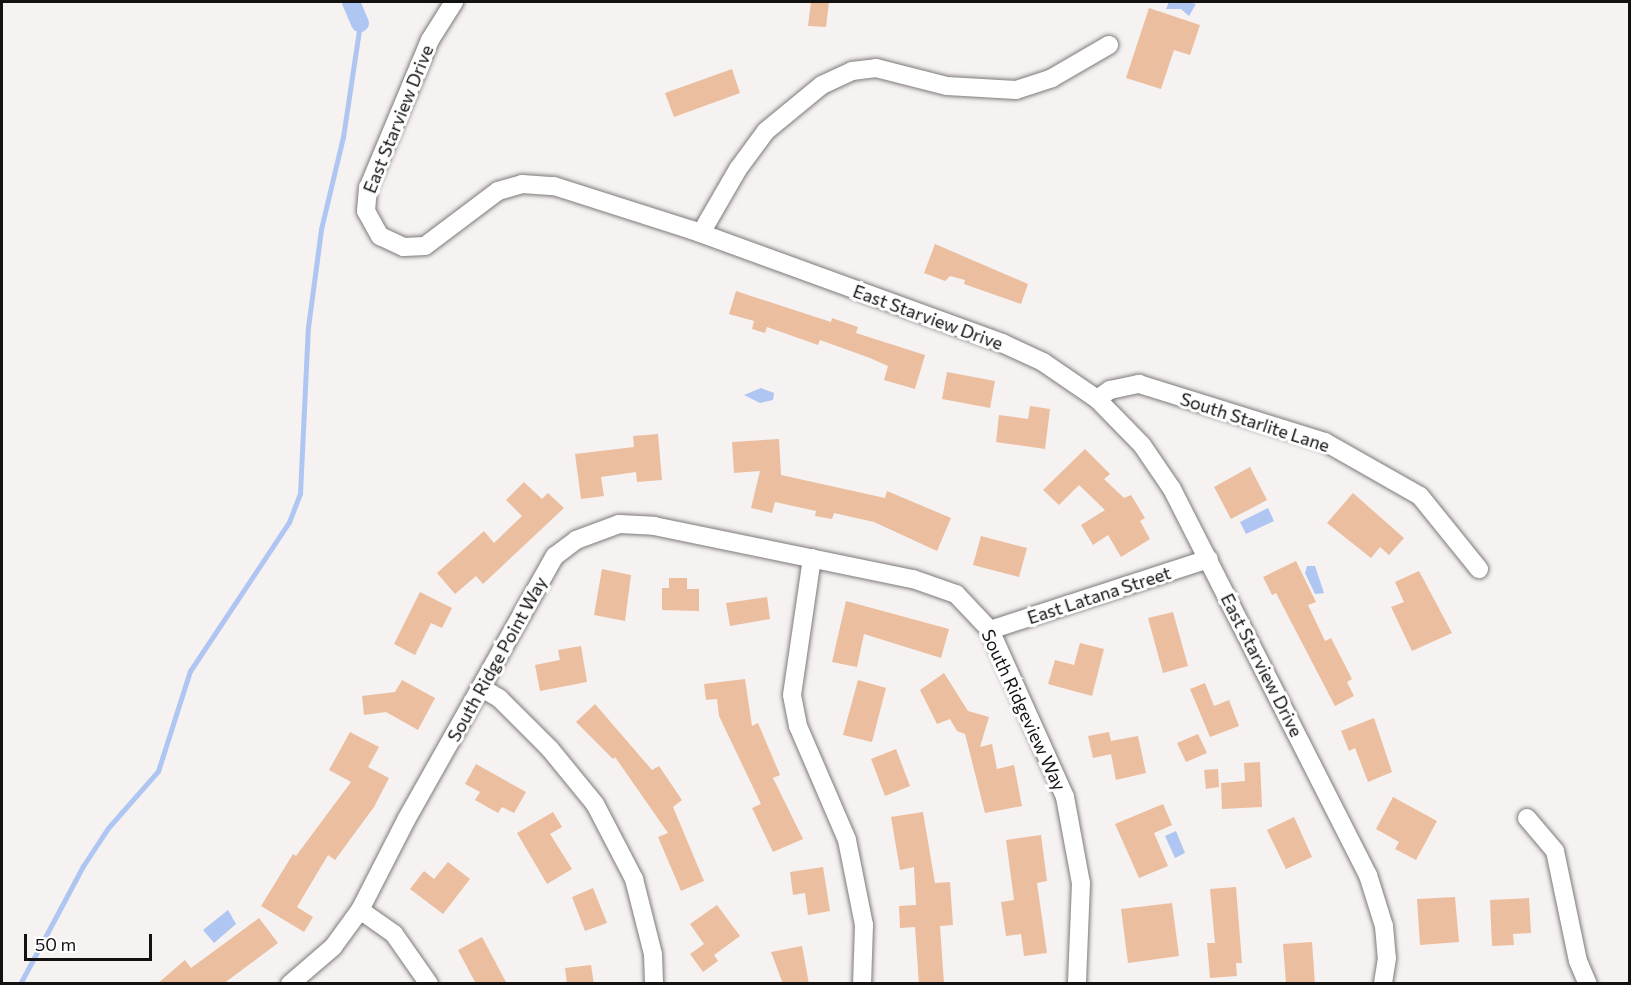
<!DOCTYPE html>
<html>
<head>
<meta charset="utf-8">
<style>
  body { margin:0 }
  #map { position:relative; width:1631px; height:985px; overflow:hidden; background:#f6f2f1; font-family:Commissioner,sans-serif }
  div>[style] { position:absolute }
  .water>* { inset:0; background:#aec6f1 }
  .stream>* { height:5px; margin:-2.5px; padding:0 2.5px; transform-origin:2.5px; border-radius:2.5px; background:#aec6f1 }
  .canal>* { height:18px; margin:-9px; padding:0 9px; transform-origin:9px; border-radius:9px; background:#aec6f1 }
  .building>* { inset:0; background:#ebbe9f }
  .roads { filter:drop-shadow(0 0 2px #7d7a79) drop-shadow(0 0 2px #7d7a79) }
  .minor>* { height:18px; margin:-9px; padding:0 9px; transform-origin:9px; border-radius:9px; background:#fff }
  span { translate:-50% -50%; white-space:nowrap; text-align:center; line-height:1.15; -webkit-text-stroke:6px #fff; paint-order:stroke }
  .street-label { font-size:18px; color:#131211 }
  .frame { position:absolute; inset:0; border:3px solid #131211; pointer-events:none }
  .scale { position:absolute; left:24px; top:934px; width:128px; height:27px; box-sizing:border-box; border:3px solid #131211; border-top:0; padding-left:8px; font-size:18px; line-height:21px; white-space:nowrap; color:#131211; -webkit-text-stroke:4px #fff; paint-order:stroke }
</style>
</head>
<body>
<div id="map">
  <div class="water">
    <i style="clip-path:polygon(1169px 2px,1188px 2px,1196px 4px,1189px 16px,1181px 9px,1166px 9px)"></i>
    <i style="clip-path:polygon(761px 388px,774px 393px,773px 400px,760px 403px,744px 395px)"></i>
    <i style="clip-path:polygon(1268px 508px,1274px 521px,1246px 534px,1240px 522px)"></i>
    <i style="clip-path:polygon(1307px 566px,1315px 566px,1324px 593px,1315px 594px,1305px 573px)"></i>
    <i style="clip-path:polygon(1176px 831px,1185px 853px,1175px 858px,1165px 836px)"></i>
    <i style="clip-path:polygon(228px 910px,236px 924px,214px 943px,203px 930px)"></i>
  </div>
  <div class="stream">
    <i style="left:20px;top:984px;width:134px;rotate:-61.9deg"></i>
    <i style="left:83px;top:866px;width:45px;rotate:-56.7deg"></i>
    <i style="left:108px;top:828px;width:76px;rotate:-48.7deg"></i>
    <i style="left:158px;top:771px;width:105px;rotate:-72.3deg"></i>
    <i style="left:190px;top:671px;width:179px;rotate:-56.4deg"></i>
    <i style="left:289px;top:522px;width:30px;rotate:-69deg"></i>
    <i style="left:300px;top:494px;width:167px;rotate:-87.3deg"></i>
    <i style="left:308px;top:327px;width:99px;rotate:-82.4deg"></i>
    <i style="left:321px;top:229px;width:95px;rotate:-76.6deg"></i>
    <i style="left:343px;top:137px;width:115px;rotate:-81.5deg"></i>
    <i style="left:360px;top:23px;width:22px;rotate:-103deg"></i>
  </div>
  <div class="canal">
    <i style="left:351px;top:2px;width:23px;rotate:67deg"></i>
  </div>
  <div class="building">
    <i style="clip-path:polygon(811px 2px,829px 2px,826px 27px,808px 26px)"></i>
    <i style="clip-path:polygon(1149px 8px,1200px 25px,1190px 55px,1174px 50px,1161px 89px,1126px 78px)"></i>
    <i style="clip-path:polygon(732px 69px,740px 93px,674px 117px,665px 93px)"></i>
    <i style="clip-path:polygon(935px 244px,1028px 284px,1021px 304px,964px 284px,965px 280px,950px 276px,945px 281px,924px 273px)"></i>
    <i style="clip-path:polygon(736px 291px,831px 322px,832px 318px,858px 327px,856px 333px,925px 355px,915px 389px,884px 380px,888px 366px,870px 358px,820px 340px,818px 345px,767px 327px,765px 333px,752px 329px,754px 321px,729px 314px)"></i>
    <i style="clip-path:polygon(947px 372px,995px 381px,990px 408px,942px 399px)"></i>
    <i style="clip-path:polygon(1030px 406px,1050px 409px,1045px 449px,996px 442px,999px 415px,1028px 419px)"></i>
    <i style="clip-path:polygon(658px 434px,662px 480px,637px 482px,636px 472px,601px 477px,604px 496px,581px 499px,575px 454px,634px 447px,633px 436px)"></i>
    <i style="clip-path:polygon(779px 439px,781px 475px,885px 498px,887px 491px,951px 518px,937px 551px,874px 522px,834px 513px,832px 519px,815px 516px,816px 511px,775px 502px,772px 513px,751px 508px,760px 471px,734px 473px,732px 442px)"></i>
    <i style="clip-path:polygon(1085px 449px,1110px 474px,1104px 479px,1124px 498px,1131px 495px,1145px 518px,1140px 521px,1150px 539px,1121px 557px,1108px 535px,1093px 545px,1081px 525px,1105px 510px,1079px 485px,1059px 505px,1043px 490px)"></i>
    <i style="clip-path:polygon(1250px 467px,1267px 500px,1231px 519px,1214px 487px)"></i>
    <i style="clip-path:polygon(524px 482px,542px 499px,548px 493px,564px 508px,483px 584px,476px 576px,455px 594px,437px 573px,484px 531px,494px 543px,522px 516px,506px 500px)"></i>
    <i style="clip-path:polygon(1353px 493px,1404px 538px,1389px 555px,1380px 547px,1371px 558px,1327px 523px)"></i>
    <i style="clip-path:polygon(981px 536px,1027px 548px,1019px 577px,973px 565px)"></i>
    <i style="clip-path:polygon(1296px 561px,1316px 602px,1308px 605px,1325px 641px,1331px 638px,1352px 679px,1347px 682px,1354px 696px,1335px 706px,1276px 593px,1272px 595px,1263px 577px)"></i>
    <i style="clip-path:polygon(602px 569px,631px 575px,625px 621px,594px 615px)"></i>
    <i style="clip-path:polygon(1419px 571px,1452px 633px,1412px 651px,1391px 607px,1404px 602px,1395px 582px)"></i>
    <i style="clip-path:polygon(669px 578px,687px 578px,687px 589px,699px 589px,699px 611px,662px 610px,662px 588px,669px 588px)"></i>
    <i style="clip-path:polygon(420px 592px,452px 608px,442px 628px,431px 623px,415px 655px,394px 644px)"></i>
    <i style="clip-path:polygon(767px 597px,770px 619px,730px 626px,726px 603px)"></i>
    <i style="clip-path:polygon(846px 601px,949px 629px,941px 658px,864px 634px,857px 667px,832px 662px)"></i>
    <i style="clip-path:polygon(1173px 612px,1188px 666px,1163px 673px,1148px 618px)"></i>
    <i style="clip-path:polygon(1080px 643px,1104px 649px,1092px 696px,1048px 684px,1055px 660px,1074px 665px)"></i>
    <i style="clip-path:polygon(581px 646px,587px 682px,540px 691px,535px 665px,560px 660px,558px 650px)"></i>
    <i style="clip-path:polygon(944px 673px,968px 711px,989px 717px,980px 747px,992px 744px,997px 769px,1014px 765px,1022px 806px,985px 813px,965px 734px,957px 731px,950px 719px,937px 724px,920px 690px)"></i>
    <i style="clip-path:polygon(745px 679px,752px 726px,758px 723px,780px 775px,773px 778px,803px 839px,773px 852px,752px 808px,761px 804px,719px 716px,717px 699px,706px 700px,704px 684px)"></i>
    <i style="clip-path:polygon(402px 680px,435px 698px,418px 730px,386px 712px,364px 715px,362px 696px,395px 692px)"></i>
    <i style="clip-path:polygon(858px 680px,886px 688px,872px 742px,843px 735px)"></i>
    <i style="clip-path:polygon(1205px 683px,1214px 706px,1229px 700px,1239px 726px,1210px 737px,1190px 689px)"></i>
    <i style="clip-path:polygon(595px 704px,652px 770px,659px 766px,682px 800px,673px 807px,704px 881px,681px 891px,658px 837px,668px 833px,615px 757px,613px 759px,576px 722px)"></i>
    <i style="clip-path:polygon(1374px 718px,1392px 772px,1368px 782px,1355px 748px,1349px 751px,1341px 731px)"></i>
    <i style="clip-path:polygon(350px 732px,379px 747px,368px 767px,389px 778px,374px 807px,335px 860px,328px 855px,297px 907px,313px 917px,304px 932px,261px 906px,293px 854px,296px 856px,351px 782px,329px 770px)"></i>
    <i style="clip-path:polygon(1109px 732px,1111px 741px,1138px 736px,1146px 773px,1116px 780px,1111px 754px,1093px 758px,1088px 736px)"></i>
    <i style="clip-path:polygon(1198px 734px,1207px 753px,1186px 762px,1177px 743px)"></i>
    <i style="clip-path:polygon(896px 749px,910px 786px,885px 796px,871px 759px)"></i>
    <i style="clip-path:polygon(1260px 762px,1262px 807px,1222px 809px,1221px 783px,1245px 781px,1244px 763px)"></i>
    <i style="clip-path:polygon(476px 764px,526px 792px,514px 813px,502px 807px,498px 813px,475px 800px,480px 792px,465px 784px)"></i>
    <i style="clip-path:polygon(1218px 769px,1219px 787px,1206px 789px,1204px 770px)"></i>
    <i style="clip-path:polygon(1393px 797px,1437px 821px,1416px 860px,1395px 849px,1399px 842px,1376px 829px)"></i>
    <i style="clip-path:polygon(1163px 804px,1172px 825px,1154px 833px,1168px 866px,1139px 878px,1115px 824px)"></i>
    <i style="clip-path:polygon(553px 812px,562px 827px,550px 834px,572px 869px,547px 884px,517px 833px)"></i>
    <i style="clip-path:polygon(923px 812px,935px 883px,950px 882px,953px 925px,940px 926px,944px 984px,919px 984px,915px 927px,900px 928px,899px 906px,916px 905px,914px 867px,900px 870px,891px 817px)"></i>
    <i style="clip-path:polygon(1294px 817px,1312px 857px,1286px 869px,1267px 830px)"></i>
    <i style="clip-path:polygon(1041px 835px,1047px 881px,1037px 883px,1047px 953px,1024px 956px,1021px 934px,1006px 936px,1001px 902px,1014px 900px,1006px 840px)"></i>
    <i style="clip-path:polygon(448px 862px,470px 879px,443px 914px,410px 889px,424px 871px,434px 879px)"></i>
    <i style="clip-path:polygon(823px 867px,830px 911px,808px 915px,805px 893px,793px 895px,790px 872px)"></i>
    <i style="clip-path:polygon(1236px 887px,1242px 963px,1236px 963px,1237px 976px,1210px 978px,1207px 943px,1215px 943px,1210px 889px)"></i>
    <i style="clip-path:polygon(593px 888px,607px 923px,585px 931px,572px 897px)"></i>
    <i style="clip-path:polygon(1455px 897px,1459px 942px,1420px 945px,1417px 899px)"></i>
    <i style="clip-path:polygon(1529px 898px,1531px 933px,1513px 934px,1514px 945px,1492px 946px,1490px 900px)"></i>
    <i style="clip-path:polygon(1172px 903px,1179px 956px,1128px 963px,1121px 909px)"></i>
    <i style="clip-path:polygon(717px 905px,740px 936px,714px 955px,718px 961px,703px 972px,690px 954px,704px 944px,690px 924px)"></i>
    <i style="clip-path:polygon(259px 918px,278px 943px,223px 984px,157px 984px,185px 960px,191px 968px)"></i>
    <i style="clip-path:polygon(482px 937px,507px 984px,476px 984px,458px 950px)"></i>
    <i style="clip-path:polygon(1312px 942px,1315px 984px,1286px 984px,1283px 944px)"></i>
    <i style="clip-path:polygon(802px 946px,809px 984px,783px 984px,771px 952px)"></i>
    <i style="clip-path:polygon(591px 965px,594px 984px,567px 984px,565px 968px)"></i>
  </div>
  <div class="roads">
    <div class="minor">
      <i style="left:454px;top:2px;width:45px;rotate:122.3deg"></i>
      <i style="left:430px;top:40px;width:160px;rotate:112.7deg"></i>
      <i style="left:368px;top:188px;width:23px;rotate:95deg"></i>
      <i style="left:366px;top:211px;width:29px;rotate:61deg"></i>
      <i style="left:380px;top:236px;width:26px;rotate:25deg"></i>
      <i style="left:404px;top:247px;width:21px;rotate:-3deg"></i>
      <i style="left:425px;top:246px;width:91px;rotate:-37deg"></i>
      <i style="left:498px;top:191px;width:25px;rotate:-16deg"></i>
      <i style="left:522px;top:184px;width:32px;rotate:4deg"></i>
      <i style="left:554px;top:186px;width:145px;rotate:17.7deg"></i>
      <i style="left:692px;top:230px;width:330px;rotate:20deg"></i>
      <i style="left:1002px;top:343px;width:45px;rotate:24.9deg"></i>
      <i style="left:1043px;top:362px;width:65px;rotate:34.4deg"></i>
      <i style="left:1097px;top:399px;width:64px;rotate:45.6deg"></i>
      <i style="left:1142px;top:445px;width:53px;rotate:55.7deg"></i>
      <i style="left:1172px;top:489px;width:433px;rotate:63.1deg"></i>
      <i style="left:1368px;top:875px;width:53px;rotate:72.6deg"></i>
      <i style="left:1384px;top:926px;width:32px;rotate:85deg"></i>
      <i style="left:1387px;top:958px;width:26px;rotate:99deg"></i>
      <i style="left:701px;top:233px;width:74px;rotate:-60deg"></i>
      <i style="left:738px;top:169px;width:47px;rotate:-53.6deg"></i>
      <i style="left:766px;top:131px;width:72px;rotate:-39.4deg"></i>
      <i style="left:822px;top:85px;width:33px;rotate:-25deg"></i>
      <i style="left:852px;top:71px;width:24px;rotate:-7deg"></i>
      <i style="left:876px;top:68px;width:73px;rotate:14.2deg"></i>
      <i style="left:947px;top:86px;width:69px;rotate:3.3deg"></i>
      <i style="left:1016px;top:90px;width:38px;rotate:-18deg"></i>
      <i style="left:1052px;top:78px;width:66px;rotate:-30.1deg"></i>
      <i style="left:1097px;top:399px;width:16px;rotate:-35deg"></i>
      <i style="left:1110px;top:390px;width:30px;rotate:-12deg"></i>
      <i style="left:1139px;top:384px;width:195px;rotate:17.3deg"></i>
      <i style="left:1325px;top:442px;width:109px;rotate:29.6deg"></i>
      <i style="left:1420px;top:496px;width:94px;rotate:51.1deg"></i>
      <i style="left:812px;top:558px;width:138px;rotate:98.3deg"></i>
      <i style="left:792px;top:695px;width:32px;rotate:79deg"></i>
      <i style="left:798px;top:726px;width:124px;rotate:66.7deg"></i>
      <i style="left:847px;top:840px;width:87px;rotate:78.7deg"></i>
      <i style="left:864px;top:925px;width:59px;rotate:91.9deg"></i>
      <i style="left:990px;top:630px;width:230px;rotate:-18deg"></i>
      <i style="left:482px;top:688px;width:21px;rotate:31deg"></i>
      <i style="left:500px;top:699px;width:71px;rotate:45deg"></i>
      <i style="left:550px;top:749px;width:71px;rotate:50.7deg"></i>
      <i style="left:595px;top:804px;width:85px;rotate:62.5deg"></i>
      <i style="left:634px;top:879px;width:77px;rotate:75.8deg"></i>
      <i style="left:653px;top:954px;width:30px;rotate:88deg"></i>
      <i style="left:1527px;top:818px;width:43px;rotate:49.7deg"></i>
      <i style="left:1555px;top:851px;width:112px;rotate:78.2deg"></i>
      <i style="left:1578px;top:961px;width:25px;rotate:67deg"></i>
      <i style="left:360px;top:910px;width:42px;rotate:35.2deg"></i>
      <i style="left:394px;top:934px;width:61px;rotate:55deg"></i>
      <i style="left:290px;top:984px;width:57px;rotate:-40.7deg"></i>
      <i style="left:333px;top:947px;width:46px;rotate:-53.9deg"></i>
      <i style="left:360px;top:910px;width:101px;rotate:-62.9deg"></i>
      <i style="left:406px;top:820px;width:303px;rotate:-60.6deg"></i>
      <i style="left:555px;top:556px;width:26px;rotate:-37deg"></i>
      <i style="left:576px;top:540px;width:46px;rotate:-20.4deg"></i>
      <i style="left:619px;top:524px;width:35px;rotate:3deg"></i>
      <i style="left:654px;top:526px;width:264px;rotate:11.6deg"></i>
      <i style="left:913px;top:579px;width:46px;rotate:19.2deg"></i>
      <i style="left:956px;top:594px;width:50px;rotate:46.6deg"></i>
      <i style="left:990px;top:630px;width:183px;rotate:65.8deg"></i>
      <i style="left:1065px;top:797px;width:87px;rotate:79.5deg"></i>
      <i style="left:1081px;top:883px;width:101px;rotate:92.3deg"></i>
    </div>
  </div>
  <div class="street-label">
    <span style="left:398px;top:119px;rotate:-68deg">East Starview Drive</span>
    <span style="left:928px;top:317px;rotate:20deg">East Starview Drive</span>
    <span style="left:1255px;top:422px;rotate:18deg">South Starlite Lane</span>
    <span style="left:1099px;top:595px;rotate:-18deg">East Latana Street</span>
    <span style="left:497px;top:659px;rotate:-61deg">South Ridge Point Way</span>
    <span style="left:1262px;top:665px;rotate:63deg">East Starview Drive</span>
    <span style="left:1024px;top:710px;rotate:65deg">South Ridgeview Way</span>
  </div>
  <div class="frame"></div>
  <div class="scale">50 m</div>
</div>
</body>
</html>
